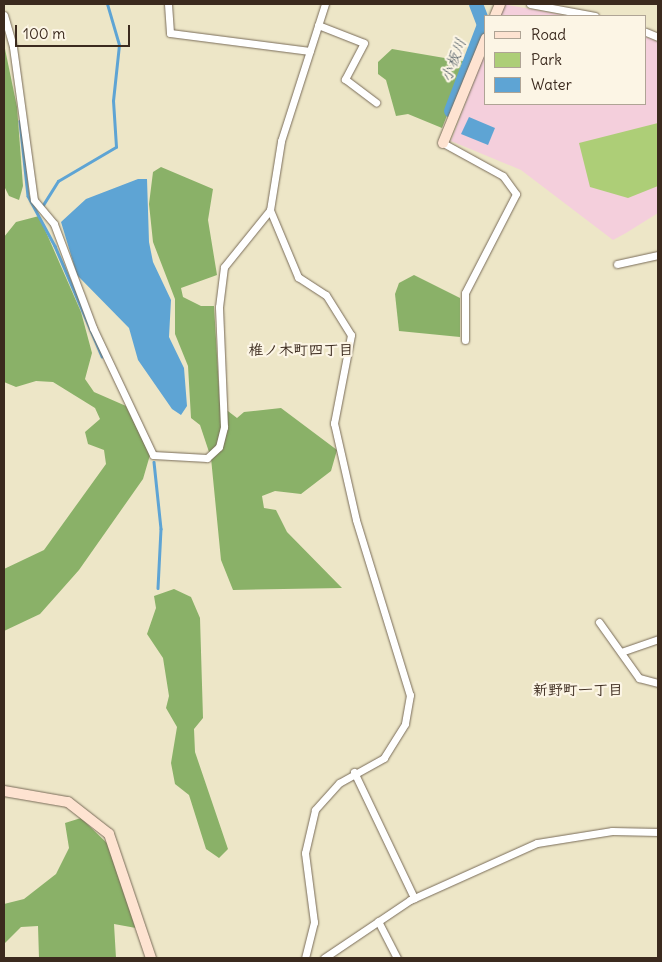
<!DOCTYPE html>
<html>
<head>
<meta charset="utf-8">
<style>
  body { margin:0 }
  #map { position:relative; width:662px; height:962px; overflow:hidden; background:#ede6c7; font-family:Delius,"Klee One",sans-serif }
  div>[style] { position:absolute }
  .built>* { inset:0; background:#f4cfdc }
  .green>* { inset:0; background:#adce77 }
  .forest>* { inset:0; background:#8ab168 }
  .water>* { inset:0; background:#5ea4d4 }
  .stream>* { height:2.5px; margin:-1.25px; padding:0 1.25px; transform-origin:1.25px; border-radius:1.25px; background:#5ea4d4 }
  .river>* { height:14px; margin:-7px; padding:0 7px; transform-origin:7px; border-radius:7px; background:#5ea4d4 }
  .roads { filter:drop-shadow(0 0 1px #796c59) drop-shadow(0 0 1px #796c59) }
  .street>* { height:7px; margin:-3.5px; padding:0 3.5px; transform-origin:3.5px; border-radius:3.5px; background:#fff }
  .secondary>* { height:10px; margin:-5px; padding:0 5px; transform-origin:5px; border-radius:5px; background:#fee3d1 }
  span { translate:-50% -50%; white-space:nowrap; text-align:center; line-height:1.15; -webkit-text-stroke:4.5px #fcf5e5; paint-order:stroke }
  .water-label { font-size:15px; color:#47555e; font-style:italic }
  .neighbourhood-label { font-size:15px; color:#3b2a1e; font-weight:700 }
  .frame { position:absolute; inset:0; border:5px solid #3b2a1e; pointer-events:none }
  .legend { position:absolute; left:484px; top:15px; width:162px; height:90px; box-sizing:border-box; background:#fcf5e5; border:1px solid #afa495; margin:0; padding:6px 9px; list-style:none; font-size:15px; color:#3b2a1e }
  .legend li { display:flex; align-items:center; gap:10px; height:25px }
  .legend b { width:25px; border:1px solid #afa495 }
  .scale { position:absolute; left:15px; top:25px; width:115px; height:22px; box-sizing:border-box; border:2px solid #3b2a1e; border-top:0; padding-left:6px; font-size:15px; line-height:18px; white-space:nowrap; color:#3b2a1e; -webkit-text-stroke:4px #fcf5e5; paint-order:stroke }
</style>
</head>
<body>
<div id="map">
  <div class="built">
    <i style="clip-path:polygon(503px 4px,568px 16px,499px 16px)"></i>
    <i style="clip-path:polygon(646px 37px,658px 42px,658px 213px,626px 233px,613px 240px,521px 170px,451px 141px,486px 50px,486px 104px,646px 104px)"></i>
  </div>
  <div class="green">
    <i style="clip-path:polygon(658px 123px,658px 186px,628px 198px,590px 187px,579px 143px)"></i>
  </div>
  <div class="forest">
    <i style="clip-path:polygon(4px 44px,17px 107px,23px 186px,19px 200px,9px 196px,4px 186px)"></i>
    <i style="clip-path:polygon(392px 49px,468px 62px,442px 128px,408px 114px,396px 116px,386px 80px,378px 74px,378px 62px)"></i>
    <i style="clip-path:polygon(161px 167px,213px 189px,208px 220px,217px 275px,181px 288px,183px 297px,201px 306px,214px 306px,220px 405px,237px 418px,244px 412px,281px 408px,337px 450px,331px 471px,301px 494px,275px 491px,262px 496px,264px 508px,276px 510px,287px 532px,342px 588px,233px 590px,221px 560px,211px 458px,200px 425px,191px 418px,188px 366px,175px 334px,175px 299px,153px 242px,149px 204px,153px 172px)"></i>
    <i style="clip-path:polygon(39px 216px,81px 312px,92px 353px,85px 379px,94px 392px,126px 406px,150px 455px,143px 479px,79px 570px,40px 614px,4px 631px,4px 569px,44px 550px,106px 464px,104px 450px,88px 444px,85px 432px,100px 419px,95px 408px,53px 382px,36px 381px,16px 387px,4px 382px,4px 237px,16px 222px)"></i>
    <i style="clip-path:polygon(414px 275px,460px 298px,460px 337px,399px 331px,395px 294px,399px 283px)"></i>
    <i style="clip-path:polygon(174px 589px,191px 597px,200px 618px,203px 718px,194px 729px,195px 752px,228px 849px,219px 858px,206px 849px,189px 795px,175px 784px,171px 763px,177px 727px,166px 708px,169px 696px,163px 658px,147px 634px,156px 608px,154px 596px)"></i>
    <i style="clip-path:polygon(81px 818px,111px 847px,136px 928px,114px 924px,116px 958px,39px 958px,38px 926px,21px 927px,4px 944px,4px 904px,24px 899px,56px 874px,69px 848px,65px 823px)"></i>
  </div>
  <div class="water">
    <i style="clip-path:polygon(469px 117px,495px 128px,488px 145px,461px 134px)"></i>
    <i style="clip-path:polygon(138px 179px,147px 179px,149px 242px,153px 262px,171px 300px,169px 337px,184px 368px,187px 406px,181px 415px,172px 409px,138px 360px,129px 328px,77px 275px,61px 222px,86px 199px)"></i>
  </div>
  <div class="stream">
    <i style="left:20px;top:121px;width:75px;rotate:83.9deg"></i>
    <i style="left:28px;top:196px;width:57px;rotate:61.6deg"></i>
    <i style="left:55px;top:246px;width:120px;rotate:66.9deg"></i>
    <i style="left:43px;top:205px;width:28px;rotate:-58deg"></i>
    <i style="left:58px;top:181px;width:67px;rotate:-30.4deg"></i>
    <i style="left:116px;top:147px;width:46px;rotate:-93.7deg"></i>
    <i style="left:113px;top:101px;width:56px;rotate:-83.9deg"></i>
    <i style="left:119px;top:45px;width:43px;rotate:-106.3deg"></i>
    <i style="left:154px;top:462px;width:67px;rotate:84deg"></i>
    <i style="left:161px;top:529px;width:59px;rotate:92.9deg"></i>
  </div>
  <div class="river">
    <i style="left:451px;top:111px;width:92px;rotate:-69deg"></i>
    <i style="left:484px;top:25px;width:22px;rotate:-111deg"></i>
  </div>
  <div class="roads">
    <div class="street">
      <i style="left:168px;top:4px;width:29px;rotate:86deg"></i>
      <i style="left:170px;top:33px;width:141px;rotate:7.3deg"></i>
      <i style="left:530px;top:4px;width:66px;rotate:10.5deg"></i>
      <i style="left:4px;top:15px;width:33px;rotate:74deg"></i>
      <i style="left:13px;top:47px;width:154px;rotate:82.2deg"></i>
      <i style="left:34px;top:200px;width:31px;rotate:50deg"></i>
      <i style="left:54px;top:224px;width:111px;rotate:69.4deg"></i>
      <i style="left:93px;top:328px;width:140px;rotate:64.7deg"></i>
      <i style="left:153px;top:455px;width:54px;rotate:3.2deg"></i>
      <i style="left:207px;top:458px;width:16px;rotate:-43deg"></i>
      <i style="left:219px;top:447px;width:21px;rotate:-76deg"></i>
      <i style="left:224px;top:427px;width:120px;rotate:-92.4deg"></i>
      <i style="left:219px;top:307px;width:40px;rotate:-82.9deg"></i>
      <i style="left:224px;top:267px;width:73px;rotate:-51.1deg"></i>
      <i style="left:270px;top:210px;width:70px;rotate:-80.9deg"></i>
      <i style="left:281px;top:141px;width:144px;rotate:-72.2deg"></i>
      <i style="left:318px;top:25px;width:49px;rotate:21.4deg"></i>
      <i style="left:364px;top:43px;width:41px;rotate:117.8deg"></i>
      <i style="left:345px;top:79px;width:39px;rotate:37deg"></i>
      <i style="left:646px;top:32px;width:13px;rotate:23deg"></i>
      <i style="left:443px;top:143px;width:68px;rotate:28.8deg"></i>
      <i style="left:503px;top:176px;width:22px;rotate:54deg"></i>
      <i style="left:516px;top:194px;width:111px;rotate:117.3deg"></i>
      <i style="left:465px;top:293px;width:47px;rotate:90deg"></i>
      <i style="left:270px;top:210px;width:73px;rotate:67.3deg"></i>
      <i style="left:298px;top:277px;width:33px;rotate:33deg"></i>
      <i style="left:326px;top:295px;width:47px;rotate:58deg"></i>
      <i style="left:351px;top:335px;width:90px;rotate:100.9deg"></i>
      <i style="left:334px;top:423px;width:99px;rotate:77.2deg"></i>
      <i style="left:356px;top:520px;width:183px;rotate:72.9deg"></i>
      <i style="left:410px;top:695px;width:29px;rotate:100deg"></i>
      <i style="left:405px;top:724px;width:40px;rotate:122deg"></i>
      <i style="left:384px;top:758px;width:51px;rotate:150.9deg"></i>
      <i style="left:339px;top:783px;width:36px;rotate:132deg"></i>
      <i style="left:315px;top:810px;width:44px;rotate:103.1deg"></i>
      <i style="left:305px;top:853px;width:70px;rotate:82.6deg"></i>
      <i style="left:314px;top:922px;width:37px;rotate:104deg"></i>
      <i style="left:617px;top:264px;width:42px;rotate:-12.4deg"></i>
      <i style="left:599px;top:622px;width:69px;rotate:54.5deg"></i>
      <i style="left:639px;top:678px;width:20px;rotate:15deg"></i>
      <i style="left:621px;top:652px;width:39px;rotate:-19deg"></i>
      <i style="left:354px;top:772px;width:140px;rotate:64.5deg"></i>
      <i style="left:378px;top:921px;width:42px;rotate:62.8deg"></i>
      <i style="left:324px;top:958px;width:104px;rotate:-34deg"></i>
      <i style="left:410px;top:900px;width:139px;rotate:-24.2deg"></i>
      <i style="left:537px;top:843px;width:76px;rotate:-9.1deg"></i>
      <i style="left:612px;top:831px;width:46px;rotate:1.2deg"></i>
    </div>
    <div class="secondary">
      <i style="left:495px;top:16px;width:13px;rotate:-67deg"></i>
      <i style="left:443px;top:143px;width:113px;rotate:-67.7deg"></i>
      <i style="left:4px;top:791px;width:65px;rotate:9.8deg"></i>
      <i style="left:68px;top:802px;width:52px;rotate:38deg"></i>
      <i style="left:109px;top:834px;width:131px;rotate:71.3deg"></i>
    </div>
  </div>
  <div class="water-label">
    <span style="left:453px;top:60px;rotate:-69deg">小板川</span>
  </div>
  <div class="neighbourhood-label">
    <span style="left:301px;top:350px">椎ノ木町四丁目</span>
    <span style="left:578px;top:690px">新野町一丁目</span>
  </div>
  <div class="frame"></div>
  <ul class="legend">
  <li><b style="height:6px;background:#fee3d1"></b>Road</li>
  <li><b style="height:14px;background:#adce77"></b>Park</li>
  <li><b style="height:14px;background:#5ea4d4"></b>Water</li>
  </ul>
  <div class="scale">100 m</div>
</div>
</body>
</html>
